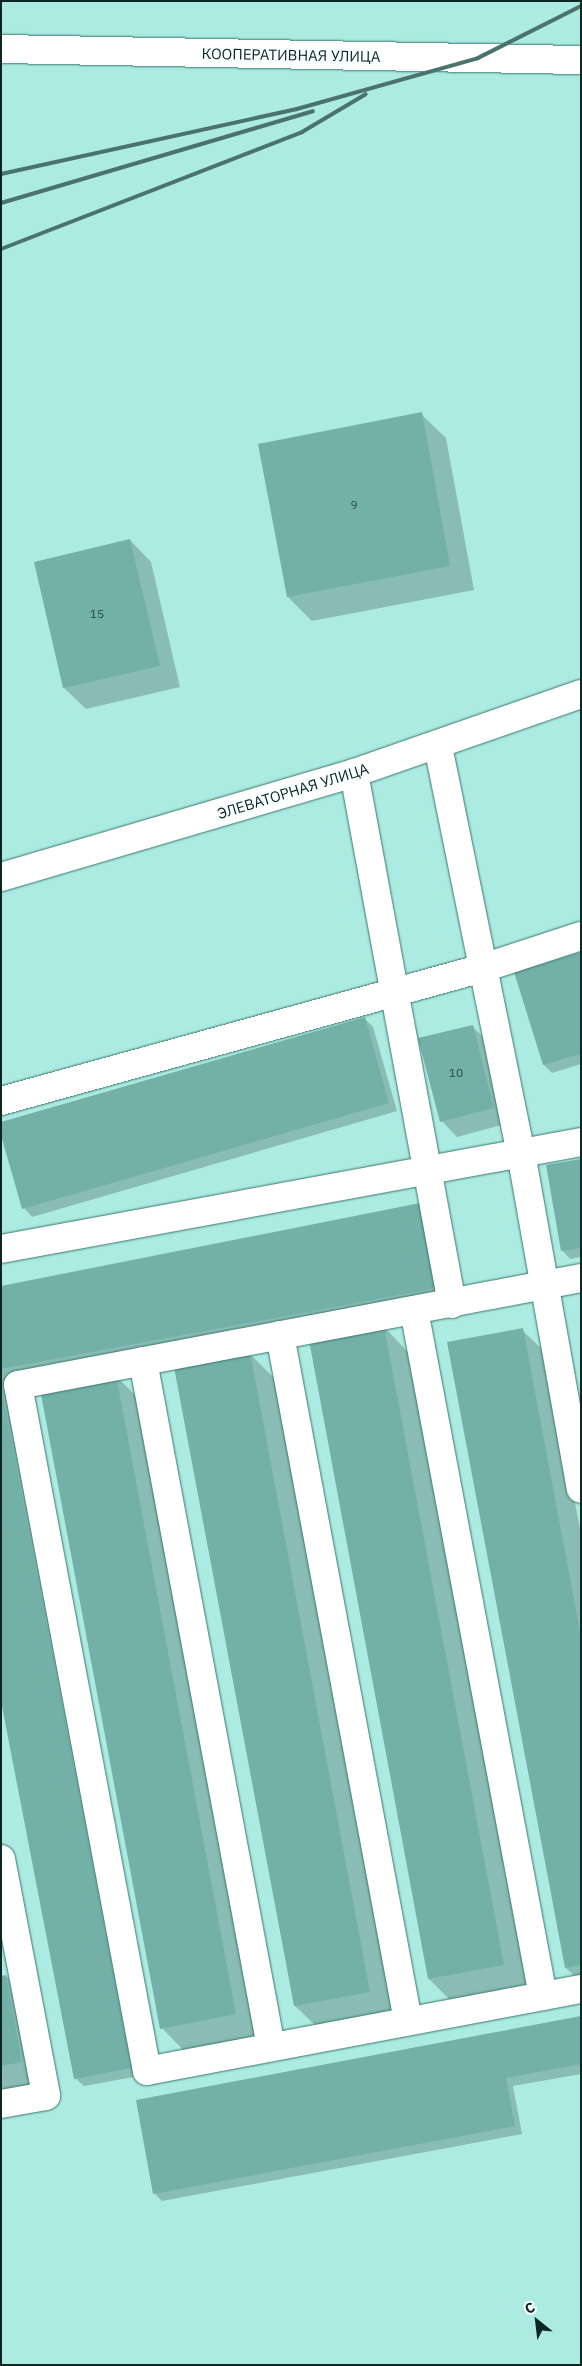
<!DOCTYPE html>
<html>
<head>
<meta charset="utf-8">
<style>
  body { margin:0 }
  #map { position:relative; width:582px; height:2366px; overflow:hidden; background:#acebe1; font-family:"IBM Plex Sans",sans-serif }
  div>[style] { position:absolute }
  .shadow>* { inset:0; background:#0003 }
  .building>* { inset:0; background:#73b1a8 }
  .roads { filter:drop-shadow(0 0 1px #39776e) drop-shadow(0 0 1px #39776e) }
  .minor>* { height:28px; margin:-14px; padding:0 14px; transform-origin:14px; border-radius:14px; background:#fff }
  .major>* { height:28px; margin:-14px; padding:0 14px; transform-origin:14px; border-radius:14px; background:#fff }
  .rail>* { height:4px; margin:-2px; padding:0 2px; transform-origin:2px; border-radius:2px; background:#4a736d }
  span { translate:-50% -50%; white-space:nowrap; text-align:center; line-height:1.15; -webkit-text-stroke:4.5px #f9fffe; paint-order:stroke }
  .number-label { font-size:12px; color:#264944 }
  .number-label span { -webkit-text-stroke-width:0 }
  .street-label { font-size:15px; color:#0c2623 }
  .frame { position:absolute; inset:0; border:2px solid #0c2623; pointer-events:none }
  .north { position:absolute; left:512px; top:2296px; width:50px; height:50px; -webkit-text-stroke:4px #f9fffe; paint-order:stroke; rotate:331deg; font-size:14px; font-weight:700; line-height:20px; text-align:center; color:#0c2623 }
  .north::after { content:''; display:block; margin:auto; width:18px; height:22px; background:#0c2623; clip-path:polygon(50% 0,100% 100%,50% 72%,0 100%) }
</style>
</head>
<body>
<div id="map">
  <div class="shadow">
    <i style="clip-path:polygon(421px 414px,446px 438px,474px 590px,312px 621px,288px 597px)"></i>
    <i style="clip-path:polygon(130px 540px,151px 562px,180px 687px,86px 709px,64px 688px)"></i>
    <i style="clip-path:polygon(581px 954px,581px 1064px,552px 1073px,544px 1065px)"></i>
    <i style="clip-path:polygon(364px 1018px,373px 1027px,397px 1111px,32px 1217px,24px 1208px)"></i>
    <i style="clip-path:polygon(472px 1026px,488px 1042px,509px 1123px,457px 1137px,442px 1121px)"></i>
    <i style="clip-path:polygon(581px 1161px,581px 1257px,570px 1259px,562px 1250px)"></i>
    <i style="clip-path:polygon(420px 1204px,444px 1296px,6px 1377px,139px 2076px,84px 2086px,75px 2078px,1px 1694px,1px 1288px)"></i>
    <i style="clip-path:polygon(384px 1327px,408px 1352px,528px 1990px,454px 2004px,429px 1979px,310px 1341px)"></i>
    <i style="clip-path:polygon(522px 1330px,547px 1354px,581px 1534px,581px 1982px,566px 1968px)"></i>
    <i style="clip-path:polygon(250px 1354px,274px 1378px,394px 2016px,320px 2030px,295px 2006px,176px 1368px)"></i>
    <i style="clip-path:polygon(116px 1376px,141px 1401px,260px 2039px,186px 2053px,162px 2028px)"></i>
    <i style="clip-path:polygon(6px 1976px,30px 2001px,46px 2086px,1px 2095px,1px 1977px)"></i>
    <i style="clip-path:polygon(581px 2017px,581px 2074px,513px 2086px,522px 2134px,162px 2201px,154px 2193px)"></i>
  </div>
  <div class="building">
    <i style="clip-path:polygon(422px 412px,450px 566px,287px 597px,258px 444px)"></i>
    <i style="clip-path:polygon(130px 539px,160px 666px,63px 688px,34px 562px)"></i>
    <i style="clip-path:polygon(581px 952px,581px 1054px,543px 1065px,514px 972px)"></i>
    <i style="clip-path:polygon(365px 1017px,389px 1103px,22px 1209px,1px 1135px,1px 1122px)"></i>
    <i style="clip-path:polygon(473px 1025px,494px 1108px,440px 1122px,418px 1038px)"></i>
    <i style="clip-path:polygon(581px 1159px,581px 1248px,561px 1251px,546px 1165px)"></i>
    <i style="clip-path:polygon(420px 1203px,436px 1288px,1px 1369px,1px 1286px)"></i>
    <i style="clip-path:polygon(384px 1326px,504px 1965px,428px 1979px,309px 1340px)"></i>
    <i style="clip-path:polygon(523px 1328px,581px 1637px,581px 1965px,565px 1968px,447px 1342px)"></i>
    <i style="clip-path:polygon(250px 1352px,370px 1992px,294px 2006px,174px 1367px)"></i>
    <i style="clip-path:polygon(116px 1375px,236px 2014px,160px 2029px,40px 1389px)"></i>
    <i style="clip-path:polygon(2px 1391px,131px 2068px,74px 2079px,1px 1701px)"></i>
    <i style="clip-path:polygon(6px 1975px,22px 2062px,1px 2066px,1px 1976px)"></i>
    <i style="clip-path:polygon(581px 2016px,581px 2064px,506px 2078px,515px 2126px,153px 2194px,136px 2100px)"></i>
  </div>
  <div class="roads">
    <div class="minor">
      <i style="left:438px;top:746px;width:415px;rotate:78.5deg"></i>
      <i style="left:521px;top:1153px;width:341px;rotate:79.9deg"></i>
      <i style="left:354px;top:773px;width:540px;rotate:79.54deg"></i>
      <i style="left:1px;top:877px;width:368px;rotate:-16.4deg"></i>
      <i style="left:354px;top:773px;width:240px;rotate:-19.2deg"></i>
      <i style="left:1px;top:1101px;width:500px;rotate:-15.43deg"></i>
      <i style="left:483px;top:968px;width:103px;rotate:-18.1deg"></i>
      <i style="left:1px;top:1249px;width:590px;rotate:-10.45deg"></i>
      <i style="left:581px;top:1278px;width:573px;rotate:169.24deg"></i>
      <i style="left:18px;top:1385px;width:698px;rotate:79.35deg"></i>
      <i style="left:147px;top:2071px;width:442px;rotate:-10.7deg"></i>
      <i style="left:414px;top:1310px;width:698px;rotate:79.35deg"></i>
      <i style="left:280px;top:1335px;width:698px;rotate:79.43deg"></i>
      <i style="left:143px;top:1361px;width:698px;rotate:79.43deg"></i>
      <i style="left:1px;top:1859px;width:241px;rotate:79.2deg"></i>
      <i style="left:46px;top:2096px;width:46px;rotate:169.9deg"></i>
    </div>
    <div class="major">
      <i style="left:1px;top:49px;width:580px;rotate:1.09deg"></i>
    </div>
  </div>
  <div class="rail">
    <i style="left:1px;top:174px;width:303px;rotate:-12.4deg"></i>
    <i style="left:297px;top:109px;width:188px;rotate:-15.7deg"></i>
    <i style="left:478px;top:58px;width:115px;rotate:-26.8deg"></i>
    <i style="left:1px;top:203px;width:325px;rotate:-16.4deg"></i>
    <i style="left:1px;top:249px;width:323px;rotate:-21.2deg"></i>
    <i style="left:302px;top:132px;width:74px;rotate:-30.7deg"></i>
  </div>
  <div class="number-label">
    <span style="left:354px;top:505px">9</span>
    <span style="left:97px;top:614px">15</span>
    <span style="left:456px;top:1073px">10</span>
  </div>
  <div class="street-label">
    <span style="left:291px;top:55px;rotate:1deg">КООПЕРАТИВНАЯ УЛИЦА</span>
    <span style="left:293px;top:791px;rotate:-17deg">ЭЛЕВАТОРНАЯ УЛИЦА</span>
  </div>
  <div class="frame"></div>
  <div class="north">С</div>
</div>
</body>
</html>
